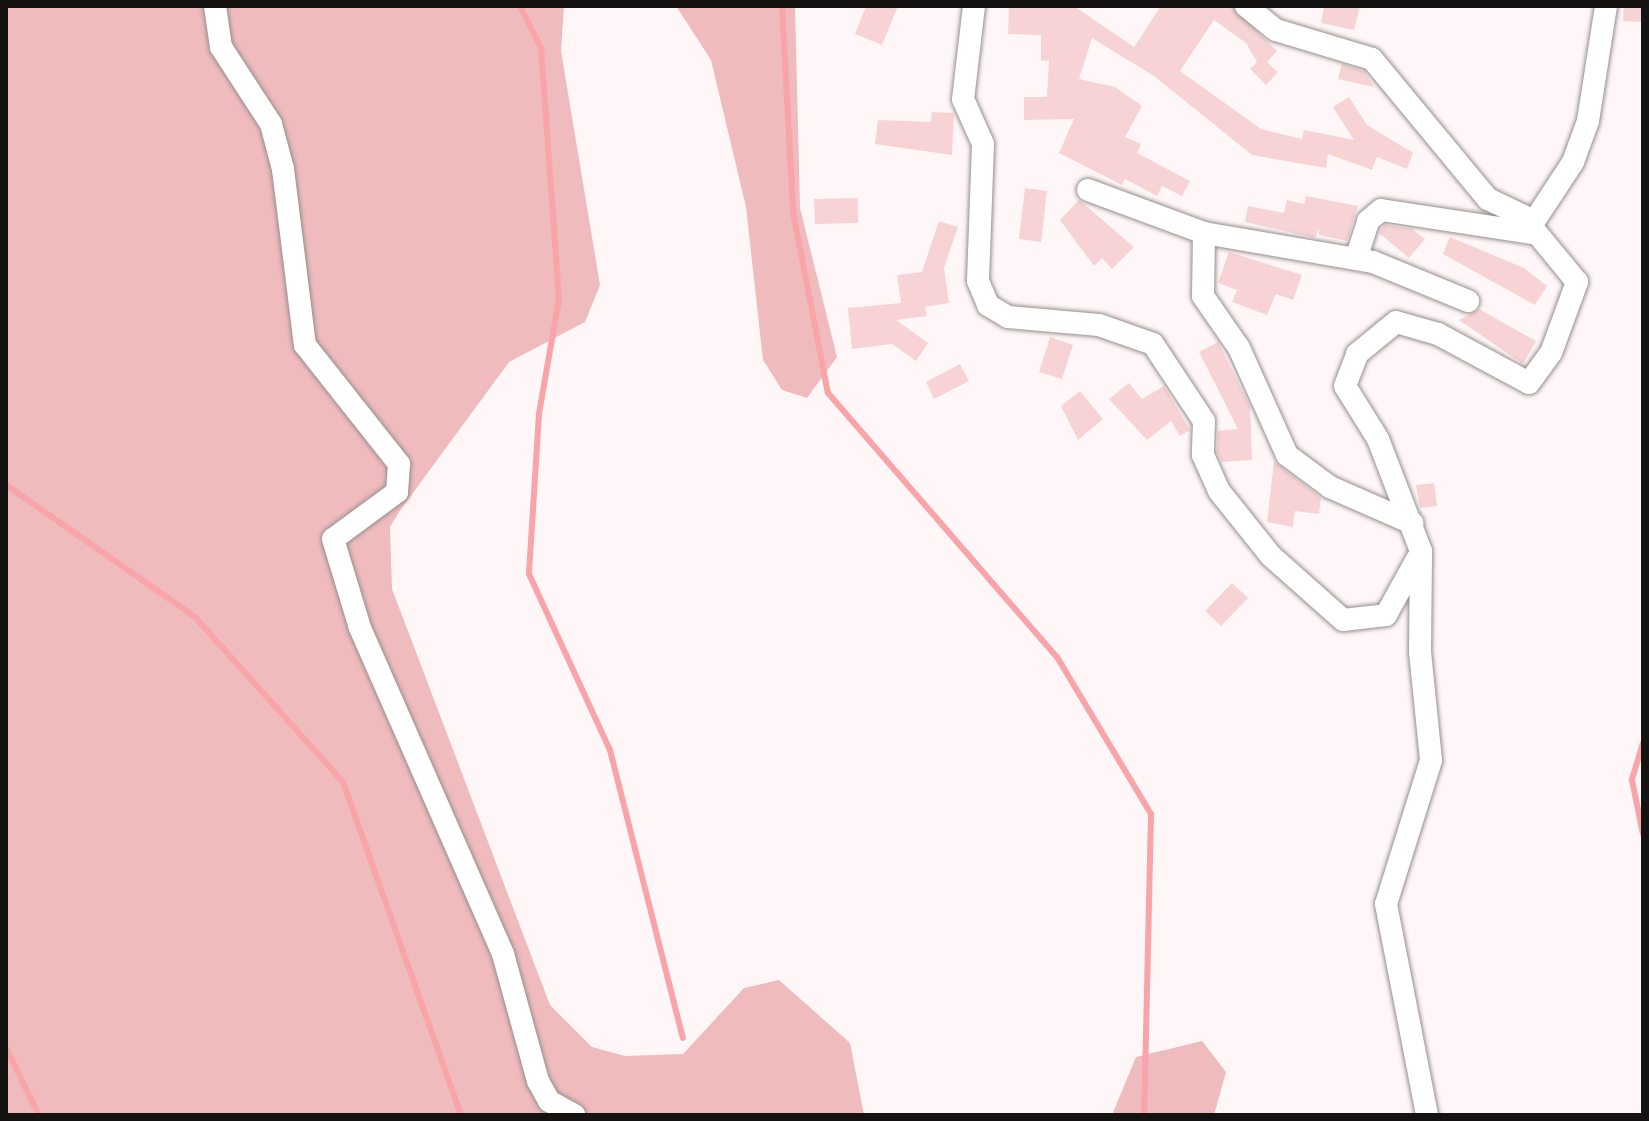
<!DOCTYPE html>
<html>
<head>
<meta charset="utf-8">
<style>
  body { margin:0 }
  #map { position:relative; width:1649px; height:1121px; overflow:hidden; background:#fff7f7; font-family:Helvetica,sans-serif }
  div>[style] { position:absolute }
  .green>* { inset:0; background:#f0bbbd }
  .stream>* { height:6px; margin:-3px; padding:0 3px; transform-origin:3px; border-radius:3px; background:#f9a4a9 }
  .building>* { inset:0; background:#f7d3d5 }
  .roads { filter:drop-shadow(0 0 2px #978e8e) drop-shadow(0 0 2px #978e8e) }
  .minor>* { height:22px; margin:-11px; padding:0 11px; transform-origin:11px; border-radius:11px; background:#fff }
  span { translate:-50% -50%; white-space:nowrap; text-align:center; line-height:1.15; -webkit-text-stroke:6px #fff; paint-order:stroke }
  .frame { position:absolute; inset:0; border:8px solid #151212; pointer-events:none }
</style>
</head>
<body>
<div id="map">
  <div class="green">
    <i style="clip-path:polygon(6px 6px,564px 6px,561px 51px,600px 285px,585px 322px,509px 362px,399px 512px,390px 527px,392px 589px,550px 1005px,592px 1047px,625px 1056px,683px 1054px,744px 988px,779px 980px,850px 1043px,864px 1115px,6px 1115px)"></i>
    <i style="clip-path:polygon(676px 6px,795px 6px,800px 208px,837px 357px,807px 398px,782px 390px,763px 360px,746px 207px,711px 60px)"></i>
    <i style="clip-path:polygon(1202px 1041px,1226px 1072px,1214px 1115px,1112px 1115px,1136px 1057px)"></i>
  </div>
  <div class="stream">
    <i style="left:520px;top:6px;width:47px;rotate:63.4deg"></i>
    <i style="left:541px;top:48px;width:252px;rotate:85.9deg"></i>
    <i style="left:559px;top:299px;width:117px;rotate:99.9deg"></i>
    <i style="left:539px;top:414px;width:160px;rotate:93.6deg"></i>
    <i style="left:529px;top:574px;width:194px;rotate:65.3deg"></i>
    <i style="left:610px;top:750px;width:297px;rotate:75.8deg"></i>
    <i style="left:782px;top:6px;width:206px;rotate:86.9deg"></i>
    <i style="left:793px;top:212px;width:184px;rotate:79.1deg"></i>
    <i style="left:828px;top:393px;width:349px;rotate:49.1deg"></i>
    <i style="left:1057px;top:657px;width:183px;rotate:59.1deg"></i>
    <i style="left:1151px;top:814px;width:301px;rotate:91.3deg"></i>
    <i style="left:6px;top:485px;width:231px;rotate:34.9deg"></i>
    <i style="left:195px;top:617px;width:222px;rotate:48.1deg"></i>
    <i style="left:343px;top:782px;width:353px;rotate:70.5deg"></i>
    <i style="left:1643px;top:743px;width:39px;rotate:107deg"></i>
    <i style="left:1632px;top:780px;width:55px;rotate:78.5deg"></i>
    <i style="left:6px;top:1048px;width:75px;rotate:63.8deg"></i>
  </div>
  <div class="building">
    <i style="clip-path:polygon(866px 6px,898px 6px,882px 45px,855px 34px)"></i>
    <i style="clip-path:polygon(1009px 6px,1074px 6px,1134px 47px,1161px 6px,1232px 6px,1277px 51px,1267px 62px,1278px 72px,1266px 85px,1250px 69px,1257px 62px,1246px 43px,1214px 20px,1180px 71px,1261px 129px,1302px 139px,1304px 130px,1354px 140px,1333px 107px,1349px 97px,1367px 125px,1413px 153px,1407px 169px,1377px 157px,1372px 170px,1328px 154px,1326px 168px,1252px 155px,1154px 76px,1092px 38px,1079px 79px,1115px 87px,1142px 106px,1125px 137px,1141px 144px,1137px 153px,1190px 181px,1182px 196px,1162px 186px,1157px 196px,1125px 179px,1122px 185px,1059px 153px,1074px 119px,1024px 120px,1024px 97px,1047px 97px,1049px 60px,1041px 61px,1041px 35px,1008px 34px)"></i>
    <i style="clip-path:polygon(1324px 6px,1360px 6px,1354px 30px,1321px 23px)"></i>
    <i style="clip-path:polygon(1624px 6px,1642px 6px,1641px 22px,1623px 21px)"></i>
    <i style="clip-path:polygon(1342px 64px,1364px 71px,1374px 87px,1338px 79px)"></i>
    <i style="clip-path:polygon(932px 112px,954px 113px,952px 155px,875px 144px,878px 120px,931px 122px)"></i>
    <i style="clip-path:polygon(1025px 188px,1047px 191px,1041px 242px,1019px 239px)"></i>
    <i style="clip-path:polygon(1306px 196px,1358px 206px,1347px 241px,1319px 235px,1319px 228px,1315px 238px,1245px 222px,1248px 206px,1284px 213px,1287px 200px,1304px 204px)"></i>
    <i style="clip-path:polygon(858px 198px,858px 223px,815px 224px,814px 199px)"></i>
    <i style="clip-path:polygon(1079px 200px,1134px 247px,1112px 269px,1102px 258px,1094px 266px,1060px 220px)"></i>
    <i style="clip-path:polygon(939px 221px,958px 227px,944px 268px,949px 303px,925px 307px,927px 316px,896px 320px,928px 343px,916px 361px,892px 344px,852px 349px,848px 308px,901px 303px,897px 275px,922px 272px)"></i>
    <i style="clip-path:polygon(1385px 225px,1412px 229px,1425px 239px,1409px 258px,1379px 233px)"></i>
    <i style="clip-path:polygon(1450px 237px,1524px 268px,1547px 286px,1535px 305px,1443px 254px)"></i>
    <i style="clip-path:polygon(1229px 252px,1302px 275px,1293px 300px,1276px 294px,1267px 315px,1232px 302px,1237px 290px,1218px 283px)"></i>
    <i style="clip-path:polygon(1479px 309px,1536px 341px,1523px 364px,1459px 320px)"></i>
    <i style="clip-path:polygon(1050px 337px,1073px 345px,1062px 379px,1039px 372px)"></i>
    <i style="clip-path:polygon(1218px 342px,1250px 406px,1252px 460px,1222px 462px,1217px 452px,1218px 431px,1238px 429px,1199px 352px)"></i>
    <i style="clip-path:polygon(960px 364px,969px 381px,934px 399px,926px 382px)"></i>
    <i style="clip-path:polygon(1129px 383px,1142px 399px,1164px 386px,1190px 430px,1180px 436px,1171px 421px,1147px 440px,1109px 399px)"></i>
    <i style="clip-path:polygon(1080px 391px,1103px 419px,1078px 440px,1061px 406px)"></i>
    <i style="clip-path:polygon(1274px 461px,1321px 498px,1319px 514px,1295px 511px,1293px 527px,1267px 522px)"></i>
    <i style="clip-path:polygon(1434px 483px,1437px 506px,1420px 508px,1416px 485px)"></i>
    <i style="clip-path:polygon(1232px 583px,1248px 598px,1221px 626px,1205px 611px)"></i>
  </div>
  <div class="roads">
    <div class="minor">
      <i style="left:215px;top:6px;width:41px;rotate:81.7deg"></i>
      <i style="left:221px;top:47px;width:92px;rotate:57deg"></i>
      <i style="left:271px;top:124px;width:47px;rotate:75.1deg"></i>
      <i style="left:283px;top:169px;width:177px;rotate:82.9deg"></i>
      <i style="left:305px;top:345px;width:152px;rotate:51.7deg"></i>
      <i style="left:399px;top:464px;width:28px;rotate:94deg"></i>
      <i style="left:397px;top:492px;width:79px;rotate:143.7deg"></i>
      <i style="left:333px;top:539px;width:93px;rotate:73.1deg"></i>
      <i style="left:360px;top:628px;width:356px;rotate:66.3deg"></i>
      <i style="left:503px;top:954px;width:132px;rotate:74.6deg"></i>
      <i style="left:538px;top:1081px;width:23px;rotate:61deg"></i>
      <i style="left:549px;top:1101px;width:29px;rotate:29deg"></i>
      <i style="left:974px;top:6px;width:94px;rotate:96.7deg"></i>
      <i style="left:963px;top:99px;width:49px;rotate:66deg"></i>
      <i style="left:983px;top:144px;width:137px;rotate:92.1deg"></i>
      <i style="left:978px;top:281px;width:26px;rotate:67deg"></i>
      <i style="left:988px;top:305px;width:23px;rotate:31deg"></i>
      <i style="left:1008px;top:317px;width:91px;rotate:5deg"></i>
      <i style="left:1099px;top:325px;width:57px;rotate:19.4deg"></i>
      <i style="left:1153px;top:344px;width:92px;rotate:56.5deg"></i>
      <i style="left:1204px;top:421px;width:34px;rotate:92deg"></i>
      <i style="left:1203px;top:455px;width:39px;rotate:66deg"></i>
      <i style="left:1219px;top:491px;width:83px;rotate:51.3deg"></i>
      <i style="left:1271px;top:556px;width:96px;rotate:41.6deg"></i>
      <i style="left:1343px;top:620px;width:43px;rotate:-6.6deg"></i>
      <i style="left:1386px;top:615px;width:64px;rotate:-61deg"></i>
      <i style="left:1246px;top:6px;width:38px;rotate:39deg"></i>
      <i style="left:1276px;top:30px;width:100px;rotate:16.8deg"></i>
      <i style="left:1372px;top:59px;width:182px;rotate:50.4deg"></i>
      <i style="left:1488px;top:199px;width:49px;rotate:25.5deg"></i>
      <i style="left:1088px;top:190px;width:124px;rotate:20.3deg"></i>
      <i style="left:1204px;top:233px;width:171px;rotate:9.7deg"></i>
      <i style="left:1373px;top:262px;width:103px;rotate:22.3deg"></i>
      <i style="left:1204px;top:233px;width:63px;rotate:90.9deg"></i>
      <i style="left:1203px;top:296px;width:63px;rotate:55.3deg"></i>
      <i style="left:1239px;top:348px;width:117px;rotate:65.8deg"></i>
      <i style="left:1287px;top:455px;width:54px;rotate:36.7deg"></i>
      <i style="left:1330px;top:487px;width:90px;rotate:23.7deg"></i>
      <i style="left:1356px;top:259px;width:40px;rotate:-72deg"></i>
      <i style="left:1368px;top:221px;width:17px;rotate:-40deg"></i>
      <i style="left:1381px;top:210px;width:152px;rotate:8.7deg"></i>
      <i style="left:1427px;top:1115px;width:215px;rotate:-101deg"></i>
      <i style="left:1386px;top:904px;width:151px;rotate:-72.6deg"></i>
      <i style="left:1431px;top:760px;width:109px;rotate:-95.8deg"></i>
      <i style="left:1420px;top:652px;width:101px;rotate:-89.4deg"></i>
      <i style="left:1421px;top:551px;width:120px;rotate:-111deg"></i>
      <i style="left:1378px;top:439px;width:62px;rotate:-121.9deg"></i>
      <i style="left:1345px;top:386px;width:34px;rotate:-69deg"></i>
      <i style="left:1357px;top:354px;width:50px;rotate:-39.4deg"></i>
      <i style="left:1396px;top:322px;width:44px;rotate:15.9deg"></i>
      <i style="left:1438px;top:334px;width:103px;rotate:28.3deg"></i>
      <i style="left:1529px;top:383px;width:37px;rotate:-54deg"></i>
      <i style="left:1551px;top:353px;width:76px;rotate:-69.9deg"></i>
      <i style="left:1577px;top:282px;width:72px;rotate:-129.4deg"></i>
      <i style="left:1531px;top:226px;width:77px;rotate:-56.7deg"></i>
      <i style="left:1573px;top:162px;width:44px;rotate:-69.9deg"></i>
      <i style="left:1588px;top:121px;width:116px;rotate:-81.1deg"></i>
    </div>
  </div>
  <div class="frame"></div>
</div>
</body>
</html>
